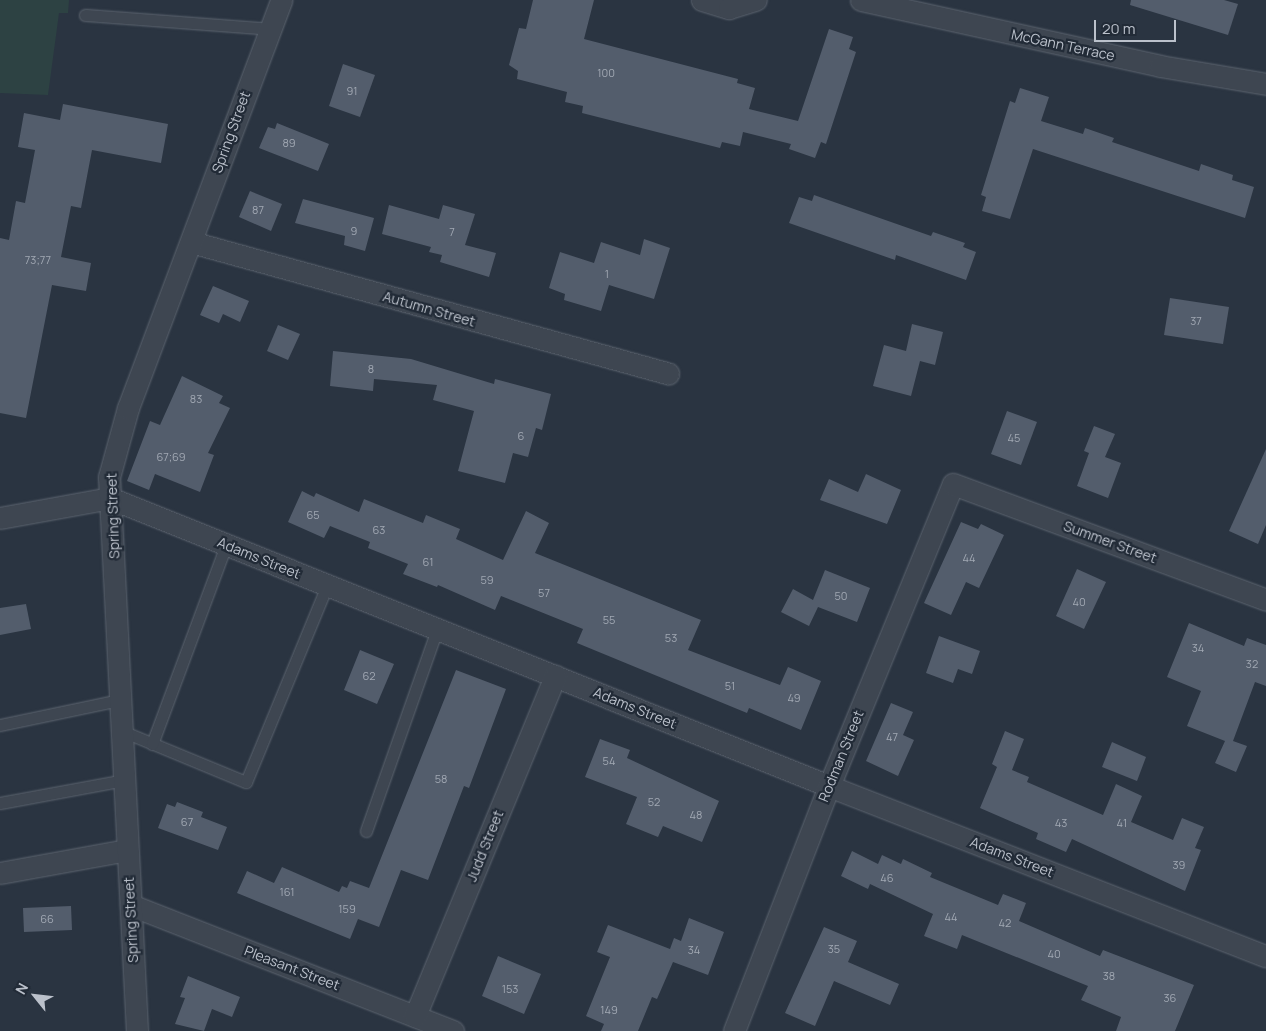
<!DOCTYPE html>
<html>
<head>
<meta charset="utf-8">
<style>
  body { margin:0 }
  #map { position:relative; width:1266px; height:1031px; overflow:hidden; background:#2a3441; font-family:Manrope,sans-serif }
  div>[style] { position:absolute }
  .green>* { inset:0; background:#2d4243 }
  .building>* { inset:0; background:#535d6c }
  .roads { filter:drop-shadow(0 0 1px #5c646f) drop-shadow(0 0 1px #5c646f) }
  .service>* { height:11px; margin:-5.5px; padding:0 5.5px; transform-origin:5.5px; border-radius:5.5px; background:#3e4651 }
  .minor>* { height:21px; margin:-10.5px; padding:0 10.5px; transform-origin:10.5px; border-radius:10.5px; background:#3e4651 }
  span { translate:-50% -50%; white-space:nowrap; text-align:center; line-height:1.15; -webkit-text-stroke:4.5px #222b37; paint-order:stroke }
  .number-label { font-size:11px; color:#a1a8b3 }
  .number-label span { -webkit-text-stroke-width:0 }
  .street-label { font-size:14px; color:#bbc1cb }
  .north { position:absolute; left:10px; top:971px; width:50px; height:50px; -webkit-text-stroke:4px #222b37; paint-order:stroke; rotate:299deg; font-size:14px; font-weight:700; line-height:20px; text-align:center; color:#bbc1cb }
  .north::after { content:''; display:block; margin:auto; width:18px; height:22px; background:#bbc1cb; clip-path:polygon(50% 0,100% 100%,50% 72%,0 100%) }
  .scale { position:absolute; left:1094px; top:20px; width:82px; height:22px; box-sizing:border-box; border:2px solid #bbc1cb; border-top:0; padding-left:6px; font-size:15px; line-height:18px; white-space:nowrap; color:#bbc1cb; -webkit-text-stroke:4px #222b37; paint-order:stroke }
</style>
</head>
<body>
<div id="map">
  <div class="green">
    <i style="clip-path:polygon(0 0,69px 0,68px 13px,59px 13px,48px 95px,0 93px)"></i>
  </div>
  <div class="building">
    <i style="clip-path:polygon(533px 0,594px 0,584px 39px,738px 79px,737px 83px,755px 88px,749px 109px,798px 121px,829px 29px,853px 37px,849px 49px,856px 52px,826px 144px,821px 142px,815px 158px,789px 149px,791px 144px,743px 132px,740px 146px,722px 142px,720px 148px,582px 113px,583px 106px,565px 102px,567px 92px,517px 79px,518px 71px,509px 65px,519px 28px,526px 29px)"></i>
    <i style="clip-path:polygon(1131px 0,1224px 0,1238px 4px,1228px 35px,1130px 5px)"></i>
    <i style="clip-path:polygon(343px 64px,375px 75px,360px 117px,329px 106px)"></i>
    <i style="clip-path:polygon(1020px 88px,1049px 97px,1041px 121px,1083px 134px,1085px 128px,1114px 138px,1112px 142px,1199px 171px,1201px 164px,1233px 175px,1232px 180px,1254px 187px,1245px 218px,1033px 149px,1010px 219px,982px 211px,986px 197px,981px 195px,1010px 101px,1015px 103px)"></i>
    <i style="clip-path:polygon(63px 104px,168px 124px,161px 163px,92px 150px,81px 208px,71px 206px,61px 257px,91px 263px,86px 291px,52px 285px,26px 418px,0 413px,0 238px,9px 240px,16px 201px,25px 203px,35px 150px,18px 147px,24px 113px,60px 120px)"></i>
    <i style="clip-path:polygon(277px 123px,329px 144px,318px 171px,259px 148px,268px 127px,275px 129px)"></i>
    <i style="clip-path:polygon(250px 191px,282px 204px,271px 231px,239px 217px)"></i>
    <i style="clip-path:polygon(814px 195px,931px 236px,933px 232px,965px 243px,963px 247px,976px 252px,966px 280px,896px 255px,895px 260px,789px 223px,799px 197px,812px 201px)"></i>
    <i style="clip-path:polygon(303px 199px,374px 218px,365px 251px,344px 245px,345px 236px,295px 223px)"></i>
    <i style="clip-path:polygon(389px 205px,439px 219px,443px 205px,475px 214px,465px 245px,496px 253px,489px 277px,440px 262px,442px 255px,429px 252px,431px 247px,382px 234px)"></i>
    <i style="clip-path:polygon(644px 239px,670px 248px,654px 299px,609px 285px,601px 311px,564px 300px,565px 294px,549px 288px,560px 252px,594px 263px,601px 242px,640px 255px)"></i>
    <i style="clip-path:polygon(213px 286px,249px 301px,240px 322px,223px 314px,219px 323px,200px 315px)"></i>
    <i style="clip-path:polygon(1170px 298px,1229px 307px,1223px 344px,1164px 335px)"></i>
    <i style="clip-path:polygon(912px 324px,943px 332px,935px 365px,920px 361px,911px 396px,873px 386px,884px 345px,906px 351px)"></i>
    <i style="clip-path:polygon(278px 325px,300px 334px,288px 360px,267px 351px)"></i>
    <i style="clip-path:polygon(333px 351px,411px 359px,494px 384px,495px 379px,551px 394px,542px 430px,536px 428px,528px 457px,513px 453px,505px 483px,458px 471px,474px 411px,433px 400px,437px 385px,374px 379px,373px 391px,330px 386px)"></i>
    <i style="clip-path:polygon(182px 376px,223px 396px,219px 403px,230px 408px,208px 453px,214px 455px,200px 492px,155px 474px,149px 490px,127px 481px,150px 421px,160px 425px)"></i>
    <i style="clip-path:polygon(1007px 411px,1037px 422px,1021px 465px,991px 454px)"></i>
    <i style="clip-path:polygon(1094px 426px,1115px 434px,1105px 457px,1121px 463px,1108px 498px,1077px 486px,1089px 453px,1084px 451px)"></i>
    <i style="clip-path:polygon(1266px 449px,1266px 525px,1258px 544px,1229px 531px)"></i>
    <i style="clip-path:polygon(866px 474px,901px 490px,887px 524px,820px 500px,829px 479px,858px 492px)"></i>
    <i style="clip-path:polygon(302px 491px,314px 497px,316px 493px,359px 512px,364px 499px,423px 523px,426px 515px,460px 529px,456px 539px,503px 560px,526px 511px,549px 523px,535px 553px,701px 620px,688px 650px,780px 685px,788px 667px,821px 681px,801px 730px,749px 708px,747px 713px,577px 643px,583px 629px,501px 596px,495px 610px,438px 585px,437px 587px,403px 574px,408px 564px,368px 548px,370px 542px,330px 526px,324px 538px,288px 522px)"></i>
    <i style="clip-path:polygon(961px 522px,978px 529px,981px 524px,1004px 535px,979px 588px,966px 582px,951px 615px,924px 603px)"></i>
    <i style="clip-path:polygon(1077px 569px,1106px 582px,1084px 629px,1056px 616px)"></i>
    <i style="clip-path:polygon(825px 570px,870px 588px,857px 622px,818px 607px,809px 626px,781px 612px,793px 589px,813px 600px)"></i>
    <i style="clip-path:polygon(26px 604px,31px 629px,0 635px,0 608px)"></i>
    <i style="clip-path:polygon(1189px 623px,1244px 646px,1247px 638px,1266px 645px,1266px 686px,1255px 682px,1233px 741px,1247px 746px,1236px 772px,1215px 763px,1225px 741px,1187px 726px,1201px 691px,1167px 677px)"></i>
    <i style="clip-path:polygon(939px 636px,980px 651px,972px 674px,958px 669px,953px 683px,926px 673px)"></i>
    <i style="clip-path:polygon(360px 650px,394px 664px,377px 704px,344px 690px)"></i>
    <i style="clip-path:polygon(456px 670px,506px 689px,469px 788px,464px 786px,428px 880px,401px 870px,379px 927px,358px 919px,350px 939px,237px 893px,247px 871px,274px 883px,282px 867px,339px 892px,342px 886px,347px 888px,350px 881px,369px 888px)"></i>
    <i style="clip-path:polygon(891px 703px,913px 712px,903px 735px,914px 740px,898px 776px,866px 761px)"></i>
    <i style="clip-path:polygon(1005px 731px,1024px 739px,1012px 770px,1029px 777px,1027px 782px,1103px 815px,1116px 784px,1142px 796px,1131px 822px,1173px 840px,1182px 818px,1204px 827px,1195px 848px,1201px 850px,1185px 891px,1072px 839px,1066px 852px,1036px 839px,1038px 833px,980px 808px,997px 767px,992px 764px)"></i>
    <i style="clip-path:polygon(600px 739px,630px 750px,627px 758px,719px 801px,702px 842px,663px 826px,658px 837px,626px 824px,637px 797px,585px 777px)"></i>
    <i style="clip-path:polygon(1112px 742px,1146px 757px,1137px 781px,1102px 767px)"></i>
    <i style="clip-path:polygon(177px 802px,203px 812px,201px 817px,227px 827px,218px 850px,158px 828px,167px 804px,175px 807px)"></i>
    <i style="clip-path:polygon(852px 851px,878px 864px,882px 855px,901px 864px,903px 859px,932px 873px,930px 877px,998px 905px,1003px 894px,1026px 903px,1019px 921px,1100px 956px,1103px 950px,1194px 985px,1175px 1031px,1116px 1031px,1121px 1017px,1081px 1000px,1088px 986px,962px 935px,957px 949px,924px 936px,933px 914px,870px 884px,868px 889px,841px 876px)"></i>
    <i style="clip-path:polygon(71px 906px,72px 930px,24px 932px,23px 908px)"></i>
    <i style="clip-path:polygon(689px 918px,724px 932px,708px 975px,673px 962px,657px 999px,652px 997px,638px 1031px,601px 1031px,604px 1024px,586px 1016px,610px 957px,597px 952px,608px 925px,670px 949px,674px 938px,681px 941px)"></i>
    <i style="clip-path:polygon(824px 927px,857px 941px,848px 962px,899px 984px,890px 1005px,834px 981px,815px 1026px,785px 1013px)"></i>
    <i style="clip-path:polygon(498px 956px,541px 974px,524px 1014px,482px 996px)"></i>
    <i style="clip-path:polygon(188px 976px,240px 997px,232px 1017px,212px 1009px,204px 1031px,175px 1024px,185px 998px,180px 997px)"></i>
  </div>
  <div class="roads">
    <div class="service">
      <i style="left:85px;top:15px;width:186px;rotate:4.3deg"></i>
      <i style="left:0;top:725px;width:123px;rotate:-11.8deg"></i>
      <i style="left:122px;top:731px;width:134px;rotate:22.4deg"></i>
      <i style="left:246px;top:782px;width:213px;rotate:-67.6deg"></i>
      <i style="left:152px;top:744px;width:212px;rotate:-69.6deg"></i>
      <i style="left:0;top:803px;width:126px;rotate:-10.5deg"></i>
      <i style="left:366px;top:831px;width:214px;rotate:-70.6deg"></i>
    </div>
    <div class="minor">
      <i style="left:702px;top:0;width:28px;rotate:17deg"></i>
      <i style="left:729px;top:8px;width:28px;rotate:-17deg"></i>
      <i style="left:861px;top:0;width:306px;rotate:12.4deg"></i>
      <i style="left:1160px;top:66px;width:108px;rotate:9.6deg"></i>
      <i style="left:191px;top:242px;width:495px;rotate:15.4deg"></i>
      <i style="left:0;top:518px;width:112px;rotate:-10.3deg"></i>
      <i style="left:110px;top:498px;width:775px;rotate:21.83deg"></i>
      <i style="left:829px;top:786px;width:469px;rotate:21.3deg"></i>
      <i style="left:0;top:873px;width:129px;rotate:-10.3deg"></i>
      <i style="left:131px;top:905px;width:346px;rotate:21.4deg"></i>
      <i style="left:415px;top:1016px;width:368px;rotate:-67.6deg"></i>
      <i style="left:137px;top:1031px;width:555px;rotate:-92.89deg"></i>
      <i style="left:109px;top:477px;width:72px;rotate:-74.6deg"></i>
      <i style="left:128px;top:408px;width:436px;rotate:-69.4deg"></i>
      <i style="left:734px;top:1031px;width:263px;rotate:-68.8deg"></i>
      <i style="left:829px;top:786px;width:326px;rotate:-67.7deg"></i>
      <i style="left:953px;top:484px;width:334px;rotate:20.3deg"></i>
    </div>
  </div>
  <div class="number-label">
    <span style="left:606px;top:73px">100</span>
    <span style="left:352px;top:91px">91</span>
    <span style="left:289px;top:143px">89</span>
    <span style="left:258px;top:210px">87</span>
    <span style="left:354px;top:231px">9</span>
    <span style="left:452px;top:232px">7</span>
    <span style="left:38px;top:260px">73;77</span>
    <span style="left:607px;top:274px">1</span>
    <span style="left:1196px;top:321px">37</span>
    <span style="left:371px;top:369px">8</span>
    <span style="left:196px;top:399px">83</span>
    <span style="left:521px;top:436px">6</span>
    <span style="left:1014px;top:438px">45</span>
    <span style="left:171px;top:457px">67;69</span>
    <span style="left:313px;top:515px">65</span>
    <span style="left:379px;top:530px">63</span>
    <span style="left:969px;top:558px">44</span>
    <span style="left:428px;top:562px">61</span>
    <span style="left:487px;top:580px">59</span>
    <span style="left:544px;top:593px">57</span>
    <span style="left:841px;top:596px">50</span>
    <span style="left:1079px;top:602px">40</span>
    <span style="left:609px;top:620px">55</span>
    <span style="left:671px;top:638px">53</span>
    <span style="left:1198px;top:648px">34</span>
    <span style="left:1252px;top:664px">32</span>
    <span style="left:369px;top:676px">62</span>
    <span style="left:730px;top:686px">51</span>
    <span style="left:794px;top:698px">49</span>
    <span style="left:892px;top:737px">47</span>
    <span style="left:609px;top:761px">54</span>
    <span style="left:441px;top:779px">58</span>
    <span style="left:654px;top:802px">52</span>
    <span style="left:696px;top:815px">48</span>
    <span style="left:187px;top:822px">67</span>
    <span style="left:1061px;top:823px">43</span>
    <span style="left:1122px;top:823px">41</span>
    <span style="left:1179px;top:865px">39</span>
    <span style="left:887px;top:878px">46</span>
    <span style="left:287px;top:892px">161</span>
    <span style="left:347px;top:909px">159</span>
    <span style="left:951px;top:917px">44</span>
    <span style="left:47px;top:919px">66</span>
    <span style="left:1005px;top:923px">42</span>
    <span style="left:834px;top:949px">35</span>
    <span style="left:694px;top:950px">34</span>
    <span style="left:1054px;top:954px">40</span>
    <span style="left:1109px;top:976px">38</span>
    <span style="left:510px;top:989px">153</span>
    <span style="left:1170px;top:998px">36</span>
    <span style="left:609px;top:1010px">149</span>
  </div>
  <div class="street-label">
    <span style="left:1063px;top:45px;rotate:12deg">McGann Terrace</span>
    <span style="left:231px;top:132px;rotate:-70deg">Spring Street</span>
    <span style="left:429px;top:309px;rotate:16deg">Autumn Street</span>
    <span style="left:113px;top:516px;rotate:-92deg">Spring Street</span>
    <span style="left:1110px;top:542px;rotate:20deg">Summer Street</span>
    <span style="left:259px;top:558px;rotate:22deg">Adams Street</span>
    <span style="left:635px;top:708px;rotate:22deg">Adams Street</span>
    <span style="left:841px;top:756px;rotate:-68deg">Rodman Street</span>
    <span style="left:485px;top:846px;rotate:-68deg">Judd Street</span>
    <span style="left:1012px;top:857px;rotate:21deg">Adams Street</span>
    <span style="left:131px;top:920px;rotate:-93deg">Spring Street</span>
    <span style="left:292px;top:968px;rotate:21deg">Pleasant Street</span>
  </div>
  <div class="north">N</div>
  <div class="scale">20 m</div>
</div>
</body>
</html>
